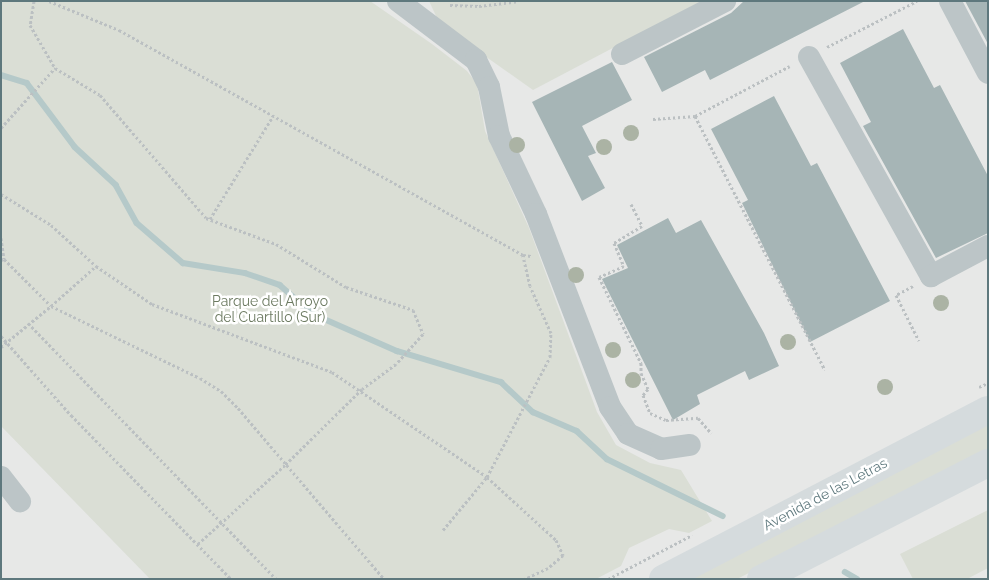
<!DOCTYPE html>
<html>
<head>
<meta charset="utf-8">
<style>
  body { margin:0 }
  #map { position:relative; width:989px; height:580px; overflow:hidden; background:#f9f8f6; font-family:Raleway,sans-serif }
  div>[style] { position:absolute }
  .built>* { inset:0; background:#e7e8e7 }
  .green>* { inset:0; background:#daded5 }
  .stream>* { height:5.5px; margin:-2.75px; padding:0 2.75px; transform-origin:2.75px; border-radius:2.75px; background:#b5c9c9 }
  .building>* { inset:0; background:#a6b5b6 }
  .path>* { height:3px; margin-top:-1.5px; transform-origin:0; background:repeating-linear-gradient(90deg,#bbc0c2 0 2.5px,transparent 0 5px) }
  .minor>* { height:22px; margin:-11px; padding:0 11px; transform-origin:11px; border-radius:11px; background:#bcc5c7 }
  .major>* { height:28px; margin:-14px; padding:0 14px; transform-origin:14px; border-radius:14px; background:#d5dbdd }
  .trees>* { width:16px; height:16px; margin:-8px; border-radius:50%; background:#abb3a4 }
  span { translate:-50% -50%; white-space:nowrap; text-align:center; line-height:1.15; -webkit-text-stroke:5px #fff; paint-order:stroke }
  .park-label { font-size:14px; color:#6c7a61 }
  .street-label { font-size:14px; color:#5e787d }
  .frame { position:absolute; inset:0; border:2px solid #5e787d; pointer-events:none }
</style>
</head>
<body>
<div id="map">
  <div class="built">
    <i style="clip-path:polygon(1px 1px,988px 1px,988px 579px,1px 579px)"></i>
  </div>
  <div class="green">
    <i style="clip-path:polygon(1px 1px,370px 1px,432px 44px,467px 71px,477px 84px,485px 131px,529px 228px,597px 412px,616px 445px,650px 463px,681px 470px,712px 521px,689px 533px,669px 529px,629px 548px,621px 566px,596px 579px,150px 579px,1px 426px)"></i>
    <i style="clip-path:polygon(429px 1px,702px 1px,533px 90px,458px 37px,437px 18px)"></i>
    <i style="clip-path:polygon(988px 424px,988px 452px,737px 579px,693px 579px,695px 574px)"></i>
    <i style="clip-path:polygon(988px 510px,988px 568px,967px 579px,913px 579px,900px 554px)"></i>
  </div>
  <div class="stream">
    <i style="left:1px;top:75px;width:27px;rotate:17deg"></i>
    <i style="left:27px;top:83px;width:80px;rotate:53.1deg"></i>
    <i style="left:75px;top:147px;width:56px;rotate:42.8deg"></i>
    <i style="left:116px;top:185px;width:43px;rotate:61.1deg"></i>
    <i style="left:137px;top:223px;width:61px;rotate:41deg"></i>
    <i style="left:183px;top:263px;width:63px;rotate:9.2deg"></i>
    <i style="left:245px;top:273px;width:37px;rotate:19deg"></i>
    <i style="left:280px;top:285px;width:44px;rotate:41.3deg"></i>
    <i style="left:313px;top:314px;width:92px;rotate:23.8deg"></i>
    <i style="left:397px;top:351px;width:109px;rotate:16.6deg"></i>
    <i style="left:501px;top:382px;width:44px;rotate:43.2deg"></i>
    <i style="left:533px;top:412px;width:48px;rotate:23.4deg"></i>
    <i style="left:577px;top:431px;width:41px;rotate:43deg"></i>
    <i style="left:607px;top:459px;width:129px;rotate:26.2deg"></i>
    <i style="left:845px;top:572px;width:14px;rotate:30deg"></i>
  </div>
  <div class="building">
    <i style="clip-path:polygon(744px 1px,865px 1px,710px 80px,705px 70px,662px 92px,644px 57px,731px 13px)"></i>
    <i style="clip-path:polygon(965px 1px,988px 1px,988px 44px)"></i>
    <i style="clip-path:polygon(903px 29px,934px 88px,940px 85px,988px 176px,988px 233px,936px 258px,863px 126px,871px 122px,840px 63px)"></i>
    <i style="clip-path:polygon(612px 62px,632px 100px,582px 126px,596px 153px,588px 156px,605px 188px,582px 201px,532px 102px)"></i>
    <i style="clip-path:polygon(774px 96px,811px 166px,817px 163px,890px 301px,810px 342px,742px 203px,748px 200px,711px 129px)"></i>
    <i style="clip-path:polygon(668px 218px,676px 233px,701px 220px,764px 333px,779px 366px,749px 380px,745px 371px,697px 395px,700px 404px,673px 420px,602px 279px,628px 268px,617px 245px)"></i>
  </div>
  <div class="path">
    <i style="left:34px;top:1px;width:24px;rotate:99deg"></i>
    <i style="left:30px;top:25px;width:50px;rotate:59.8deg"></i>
    <i style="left:55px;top:68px;width:52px;rotate:31deg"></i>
    <i style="left:100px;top:95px;width:162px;rotate:49.2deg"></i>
    <i style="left:206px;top:218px;width:75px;rotate:20.4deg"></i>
    <i style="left:276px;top:244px;width:82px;rotate:31.6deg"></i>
    <i style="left:346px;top:287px;width:71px;rotate:18.9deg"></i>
    <i style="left:413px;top:310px;width:26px;rotate:67deg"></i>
    <i style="left:423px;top:334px;width:40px;rotate:132deg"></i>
    <i style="left:396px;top:364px;width:42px;rotate:143.7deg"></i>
    <i style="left:362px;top:389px;width:108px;rotate:135.4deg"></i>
    <i style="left:285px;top:465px;width:118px;rotate:137.8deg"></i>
    <i style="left:49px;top:1px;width:76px;rotate:22.5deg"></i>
    <i style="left:119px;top:30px;width:462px;rotate:29.1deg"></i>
    <i style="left:523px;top:255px;width:8px;rotate:7deg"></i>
    <i style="left:450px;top:5px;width:29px;rotate:2deg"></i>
    <i style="left:479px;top:6px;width:39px;rotate:-7deg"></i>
    <i style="left:827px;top:47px;width:101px;rotate:-27.1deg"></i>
    <i style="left:695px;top:116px;width:285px;rotate:62.9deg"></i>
    <i style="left:653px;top:119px;width:42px;rotate:-4.1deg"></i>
    <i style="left:695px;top:116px;width:107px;rotate:-27.8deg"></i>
    <i style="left:1px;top:128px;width:81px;rotate:-48deg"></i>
    <i style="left:1px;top:194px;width:59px;rotate:31.8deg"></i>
    <i style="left:51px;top:225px;width:61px;rotate:42.3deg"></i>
    <i style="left:96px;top:266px;width:68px;rotate:34.2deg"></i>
    <i style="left:152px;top:304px;width:192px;rotate:20.7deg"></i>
    <i style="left:332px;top:372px;width:187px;rotate:34.1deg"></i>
    <i style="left:487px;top:477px;width:93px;rotate:42.4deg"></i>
    <i style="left:556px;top:540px;width:17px;rotate:65deg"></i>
    <i style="left:563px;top:555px;width:20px;rotate:139deg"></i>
    <i style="left:548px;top:568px;width:26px;rotate:155deg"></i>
    <i style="left:631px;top:204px;width:25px;rotate:63deg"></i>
    <i style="left:642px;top:226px;width:33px;rotate:149deg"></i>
    <i style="left:614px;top:243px;width:25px;rotate:67deg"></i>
    <i style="left:624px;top:266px;width:27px;rotate:156deg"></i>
    <i style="left:599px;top:277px;width:96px;rotate:64deg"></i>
    <i style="left:641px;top:363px;width:10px;rotate:90deg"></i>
    <i style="left:641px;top:373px;width:17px;rotate:66deg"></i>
    <i style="left:648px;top:389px;width:8px;rotate:130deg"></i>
    <i style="left:643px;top:395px;width:19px;rotate:69deg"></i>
    <i style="left:650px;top:413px;width:17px;rotate:24deg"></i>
    <i style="left:666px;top:420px;width:32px;rotate:-4deg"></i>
    <i style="left:698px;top:418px;width:20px;rotate:49deg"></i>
    <i style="left:210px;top:219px;width:121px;rotate:-58.5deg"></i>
    <i style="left:1px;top:238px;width:21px;rotate:82deg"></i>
    <i style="left:1px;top:260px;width:3px;rotate:-18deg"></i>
    <i style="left:4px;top:259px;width:66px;rotate:45deg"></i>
    <i style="left:51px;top:306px;width:60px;rotate:-41.6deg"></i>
    <i style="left:913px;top:286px;width:19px;rotate:152deg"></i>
    <i style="left:896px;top:295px;width:51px;rotate:63.4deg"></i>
    <i style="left:28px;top:323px;width:356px;rotate:45.9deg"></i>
    <i style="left:1px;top:336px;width:106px;rotate:48.5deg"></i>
    <i style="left:71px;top:415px;width:229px;rotate:45.7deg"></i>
    <i style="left:1px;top:347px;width:65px;rotate:-39.4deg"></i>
    <i style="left:51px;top:306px;width:165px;rotate:25.8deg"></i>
    <i style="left:200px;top:378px;width:25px;rotate:32deg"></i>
    <i style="left:221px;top:391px;width:24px;rotate:45deg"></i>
    <i style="left:238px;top:408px;width:225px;rotate:49.5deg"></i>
    <i style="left:979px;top:387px;width:10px;rotate:-24deg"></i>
    <i style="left:443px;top:530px;width:69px;rotate:-50.3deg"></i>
    <i style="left:487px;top:477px;width:136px;rotate:-62.3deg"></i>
    <i style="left:550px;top:357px;width:24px;rotate:-88deg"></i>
    <i style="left:551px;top:333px;width:51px;rotate:-114.1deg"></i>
    <i style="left:530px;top:286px;width:32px;rotate:-103deg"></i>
    <i style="left:608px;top:579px;width:95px;rotate:-27.6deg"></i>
  </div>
  <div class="minor">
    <i style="left:398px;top:1px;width:98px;rotate:37.1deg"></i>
    <i style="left:476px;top:60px;width:30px;rotate:64deg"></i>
    <i style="left:489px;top:87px;width:50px;rotate:78.5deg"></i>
    <i style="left:499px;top:136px;width:86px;rotate:64.6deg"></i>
    <i style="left:536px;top:214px;width:207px;rotate:69deg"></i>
    <i style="left:610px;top:407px;width:32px;rotate:56deg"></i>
    <i style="left:628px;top:434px;width:36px;rotate:24deg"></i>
    <i style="left:661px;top:449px;width:29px;rotate:-8deg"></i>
    <i style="left:950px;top:1px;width:81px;rotate:62.2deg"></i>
    <i style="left:622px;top:54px;width:116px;rotate:-27.2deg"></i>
    <i style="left:809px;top:57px;width:251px;rotate:60.9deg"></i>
    <i style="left:931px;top:276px;width:64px;rotate:-27.8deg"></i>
    <i style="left:1px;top:477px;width:31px;rotate:52deg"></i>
  </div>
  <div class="major">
    <i style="left:663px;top:579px;width:366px;rotate:-27.5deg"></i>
    <i style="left:761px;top:579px;width:255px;rotate:-27.1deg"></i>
  </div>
  <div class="trees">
    <i style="left:631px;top:133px"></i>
    <i style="left:517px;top:145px"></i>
    <i style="left:604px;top:147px"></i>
    <i style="left:576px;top:275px"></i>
    <i style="left:941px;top:303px"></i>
    <i style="left:788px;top:342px"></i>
    <i style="left:613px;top:350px"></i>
    <i style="left:633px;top:380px"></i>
    <i style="left:885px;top:387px"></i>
  </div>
  <div class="park-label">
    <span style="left:270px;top:309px">Parque del Arroyo<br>del Cuartillo (Sur)</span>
  </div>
  <div class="street-label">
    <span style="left:825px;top:494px;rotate:-28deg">Avenida de las Letras</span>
  </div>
  <div class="frame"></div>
</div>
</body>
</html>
